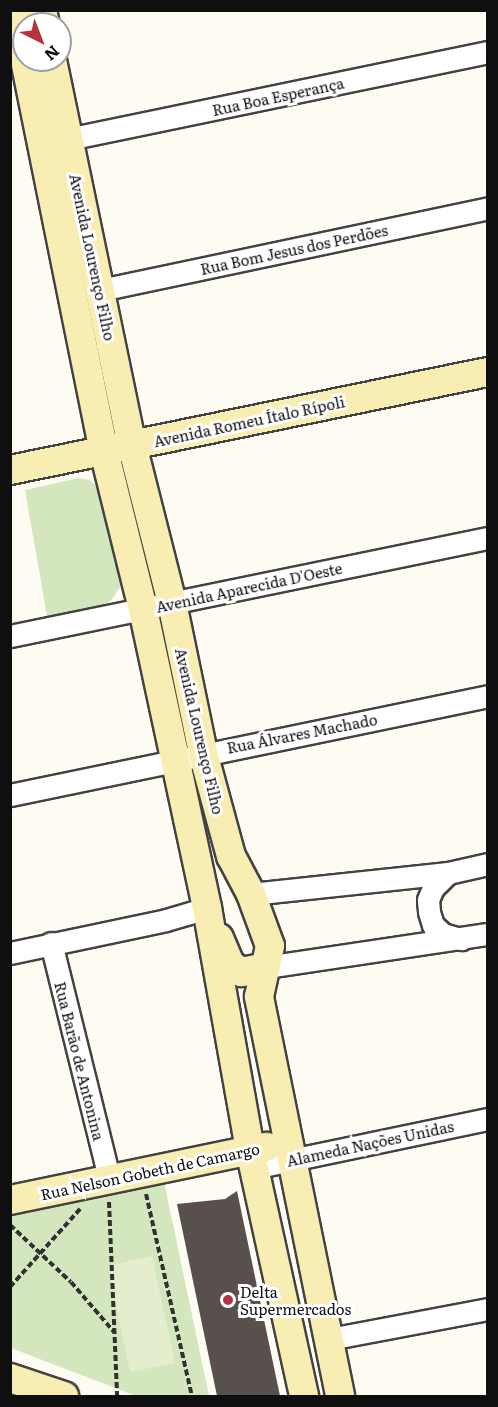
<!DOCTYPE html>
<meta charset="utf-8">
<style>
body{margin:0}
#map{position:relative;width:498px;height:1407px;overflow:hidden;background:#fefbf2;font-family:Literata,serif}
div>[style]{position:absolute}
.green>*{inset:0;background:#d4e6be}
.pitch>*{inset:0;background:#e4eecf}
.building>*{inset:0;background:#57504c}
.path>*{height:4px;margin-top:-2px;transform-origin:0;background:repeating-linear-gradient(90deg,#313131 0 6px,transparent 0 9px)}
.roads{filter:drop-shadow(2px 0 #424242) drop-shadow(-2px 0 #424242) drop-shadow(0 2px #424242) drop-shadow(0 -2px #424242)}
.street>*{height:21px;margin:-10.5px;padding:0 10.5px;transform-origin:10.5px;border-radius:10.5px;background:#fff}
.secondary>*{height:28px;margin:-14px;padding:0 14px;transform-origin:14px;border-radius:14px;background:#f8edb3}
.dots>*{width:16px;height:16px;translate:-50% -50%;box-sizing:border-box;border:3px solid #fff;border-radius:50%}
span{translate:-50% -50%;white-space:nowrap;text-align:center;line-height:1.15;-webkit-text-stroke:6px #fff;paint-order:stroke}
.street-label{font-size:15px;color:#0f0f0f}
.poi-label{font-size:15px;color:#0f0f0f}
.left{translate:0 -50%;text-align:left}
.frame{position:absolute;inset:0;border:12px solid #0f0f0f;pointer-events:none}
.north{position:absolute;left:12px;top:12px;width:60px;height:60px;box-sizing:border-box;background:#fff;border:2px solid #9f9f9f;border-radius:50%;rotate:138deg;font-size:16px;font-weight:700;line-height:24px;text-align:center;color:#0f0f0f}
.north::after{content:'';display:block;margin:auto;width:21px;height:27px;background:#b3333e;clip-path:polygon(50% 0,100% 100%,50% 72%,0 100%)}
</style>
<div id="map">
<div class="green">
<div style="clip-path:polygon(79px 478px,89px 480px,104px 492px,123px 582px,111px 601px,100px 606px,47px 616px,25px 490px)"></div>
<div style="clip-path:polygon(163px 1177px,209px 1396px,136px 1396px,11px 1348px,10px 1211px)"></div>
</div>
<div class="pitch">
<div style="clip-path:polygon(152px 1256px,175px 1363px,130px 1372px,108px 1266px)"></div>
</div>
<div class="building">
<div style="clip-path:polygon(237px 1191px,280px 1396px,217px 1396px,177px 1204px,225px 1199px)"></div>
</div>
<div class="path">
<div style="left:146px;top:1194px;width:207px;rotate:77.2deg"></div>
<div style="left:109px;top:1202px;width:194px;rotate:87.6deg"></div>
<div style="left:10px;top:1225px;width:83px;rotate:43.1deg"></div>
<div style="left:71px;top:1282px;width:66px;rotate:49.3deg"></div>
<div style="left:10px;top:1287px;width:105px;rotate:-48.1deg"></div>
</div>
<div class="roads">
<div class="street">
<div style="left:68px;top:139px;width:429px;rotate:-11.7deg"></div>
<div style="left:100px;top:290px;width:397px;rotate:-11.9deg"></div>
<div style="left:10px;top:636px;width:488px;rotate:-11.6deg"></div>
<div style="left:10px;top:795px;width:488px;rotate:-11.7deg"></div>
<div style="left:448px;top:873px;width:21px;rotate:135deg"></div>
<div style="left:433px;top:888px;width:13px;rotate:113deg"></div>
<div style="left:428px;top:900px;width:12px;rotate:85deg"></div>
<div style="left:429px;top:912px;width:14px;rotate:73deg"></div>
<div style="left:433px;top:925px;width:13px;rotate:42deg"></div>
<div style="left:443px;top:934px;width:19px;rotate:16deg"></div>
<div style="left:251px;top:894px;width:198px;rotate:-6.1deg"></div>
<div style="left:448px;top:873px;width:41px;rotate:-12.7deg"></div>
<div style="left:51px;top:943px;width:242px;rotate:76.1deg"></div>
<div style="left:10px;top:953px;width:159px;rotate:-11.9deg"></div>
<div style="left:166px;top:920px;width:43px;rotate:-16.3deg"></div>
<div style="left:266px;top:967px;width:224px;rotate:-8.5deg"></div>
<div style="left:253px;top:1168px;width:240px;rotate:-11.8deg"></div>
<div style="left:329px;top:1339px;width:162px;rotate:-10.7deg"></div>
</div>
<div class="secondary">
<div style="left:15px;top:10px;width:47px;rotate:78.9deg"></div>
<div style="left:42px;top:10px;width:14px;rotate:78deg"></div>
<div style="left:25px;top:60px;width:399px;rotate:78.6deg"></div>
<div style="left:104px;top:451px;width:163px;rotate:76.1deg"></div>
<div style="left:143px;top:609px;width:306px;rotate:77.9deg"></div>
<div style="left:207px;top:908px;width:246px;rotate:79.9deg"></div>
<div style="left:250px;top:1150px;width:252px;rotate:77.6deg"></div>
<div style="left:52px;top:60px;width:393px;rotate:78.3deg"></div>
<div style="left:132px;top:445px;width:163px;rotate:75.8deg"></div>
<div style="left:172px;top:603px;width:153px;rotate:78.3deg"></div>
<div style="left:203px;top:753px;width:107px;rotate:74.8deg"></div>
<div style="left:231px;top:856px;width:43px;rotate:62.2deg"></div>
<div style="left:251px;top:894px;width:55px;rotate:69.9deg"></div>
<div style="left:270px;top:946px;width:52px;rotate:102.2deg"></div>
<div style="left:259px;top:997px;width:407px;rotate:78.5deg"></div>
<div style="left:10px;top:470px;width:488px;rotate:-11.6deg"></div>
<div style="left:219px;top:938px;width:28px;rotate:67deg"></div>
<div style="left:230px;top:964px;width:14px;rotate:36deg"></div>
<div style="left:241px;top:972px;width:25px;rotate:-11deg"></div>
<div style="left:10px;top:1200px;width:262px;rotate:-11.7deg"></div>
<div style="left:10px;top:1378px;width:57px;rotate:18.4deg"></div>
</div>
</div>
<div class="dots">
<div style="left:228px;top:1300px;background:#b3333e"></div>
</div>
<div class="street-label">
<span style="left:278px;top:96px;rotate:-12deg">Rua Boa Esperança</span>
<span style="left:294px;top:249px;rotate:-12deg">Rua Bom Jesus dos Perdões</span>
<span style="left:93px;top:257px;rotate:78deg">Avenida Lourenço Filho</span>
<span style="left:249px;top:421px;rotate:-12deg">Avenida Romeu Ítalo Rípoli</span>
<span style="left:249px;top:587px;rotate:-12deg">Avenida Aparecida D'Oeste</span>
<span style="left:200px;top:731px;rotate:77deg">Avenida Lourenço Filho</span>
<span style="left:302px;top:733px;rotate:-11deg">Rua Álvares Machado</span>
<span style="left:80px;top:1061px;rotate:76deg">Rua Barão de Antonina</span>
<span style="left:370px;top:1143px;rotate:-12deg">Alameda Nações Unidas</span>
<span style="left:150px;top:1171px;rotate:-12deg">Rua Nelson Gobeth de Camargo</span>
</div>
<div class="poi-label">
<span class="left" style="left:240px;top:1300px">Delta<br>Supermercados</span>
</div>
<div class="frame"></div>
<div class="north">N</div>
</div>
